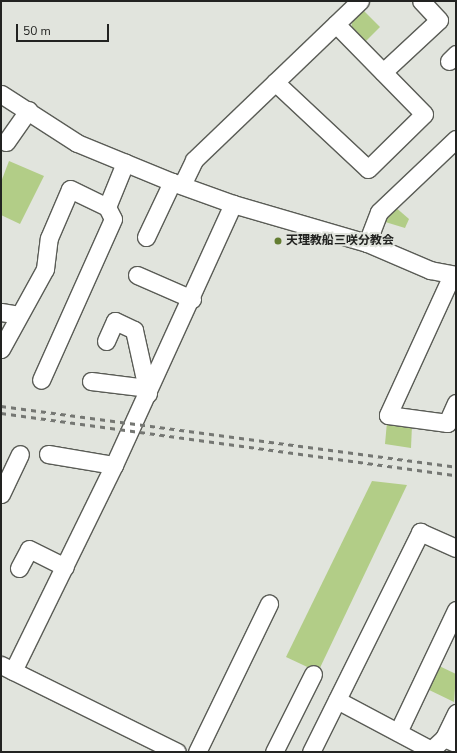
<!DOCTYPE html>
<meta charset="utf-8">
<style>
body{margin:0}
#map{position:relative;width:457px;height:753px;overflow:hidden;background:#e1e4dd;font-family:"Nunito Sans","Noto Sans JP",sans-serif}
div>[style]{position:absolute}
.green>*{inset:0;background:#b2cd87}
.roads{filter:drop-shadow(1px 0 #5a5c56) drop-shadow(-1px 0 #5a5c56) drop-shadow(0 1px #5a5c56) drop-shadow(0 -1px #5a5c56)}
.minor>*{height:17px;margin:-8.5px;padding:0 8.5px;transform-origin:8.5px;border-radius:8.5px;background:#fff}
.rail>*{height:3px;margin-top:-1.5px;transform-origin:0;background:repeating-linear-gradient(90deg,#757773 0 5px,transparent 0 10px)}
.dots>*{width:11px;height:11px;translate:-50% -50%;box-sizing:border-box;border:2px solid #e1e4dd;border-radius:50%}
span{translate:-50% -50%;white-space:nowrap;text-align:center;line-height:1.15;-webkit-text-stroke:4px #e1e4dd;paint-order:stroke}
.poi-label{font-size:12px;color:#222321;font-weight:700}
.left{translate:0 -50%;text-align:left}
.frame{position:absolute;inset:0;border:2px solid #222321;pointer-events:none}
.scale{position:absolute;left:16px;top:24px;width:93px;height:18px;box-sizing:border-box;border:2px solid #222321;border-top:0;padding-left:5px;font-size:12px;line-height:14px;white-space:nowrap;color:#222321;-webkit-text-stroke:3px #e1e4dd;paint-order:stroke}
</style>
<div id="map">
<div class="green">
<div style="clip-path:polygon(361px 8px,380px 27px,364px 43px,351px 30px,353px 17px)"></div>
<div style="clip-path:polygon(9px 161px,44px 176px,20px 224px,1px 215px,1px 182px)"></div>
<div style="clip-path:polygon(394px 206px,409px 219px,405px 228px,382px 221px)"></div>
<div style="clip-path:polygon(387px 422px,412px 425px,411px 448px,385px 444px)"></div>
<div style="clip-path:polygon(372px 481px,407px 485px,318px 672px,286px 657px)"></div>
<div style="clip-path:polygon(435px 664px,456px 674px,454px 702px,423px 687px)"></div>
</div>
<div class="roads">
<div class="minor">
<div style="left:449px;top:61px;width:10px;rotate:-45deg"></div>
<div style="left:383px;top:72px;width:76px;rotate:-42.9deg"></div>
<div style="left:439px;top:20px;width:26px;rotate:-133deg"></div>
<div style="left:275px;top:82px;width:127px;rotate:43.1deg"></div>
<div style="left:368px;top:169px;width:78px;rotate:-44.5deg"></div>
<div style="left:424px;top:114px;width:126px;rotate:-134.4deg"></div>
<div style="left:1px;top:94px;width:90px;rotate:32.8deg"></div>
<div style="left:77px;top:143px;width:103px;rotate:22.3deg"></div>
<div style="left:172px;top:182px;width:65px;rotate:19.8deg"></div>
<div style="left:233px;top:204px;width:140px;rotate:16.2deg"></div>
<div style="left:367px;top:243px;width:69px;rotate:23.2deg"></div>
<div style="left:430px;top:270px;width:26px;rotate:11deg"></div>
<div style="left:6px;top:142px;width:39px;rotate:-55deg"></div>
<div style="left:182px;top:185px;width:28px;rotate:-64deg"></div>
<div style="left:194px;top:160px;width:230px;rotate:-43.8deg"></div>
<div style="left:107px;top:207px;width:48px;rotate:-67.8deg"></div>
<div style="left:146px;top:237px;width:61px;rotate:-64.7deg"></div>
<div style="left:367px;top:243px;width:33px;rotate:-69deg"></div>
<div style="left:379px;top:212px;width:106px;rotate:-43.5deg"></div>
<div style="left:137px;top:275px;width:60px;rotate:23.6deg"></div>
<div style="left:452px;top:275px;width:154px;rotate:114.6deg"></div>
<div style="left:388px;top:415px;width:60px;rotate:7.7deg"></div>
<div style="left:447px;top:423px;width:22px;rotate:-66deg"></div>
<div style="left:1px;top:312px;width:18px;rotate:9deg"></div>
<div style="left:106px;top:341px;width:22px;rotate:-66deg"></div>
<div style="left:115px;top:321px;width:21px;rotate:25deg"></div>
<div style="left:134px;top:330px;width:65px;rotate:77.5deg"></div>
<div style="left:1px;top:349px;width:91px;rotate:-61.2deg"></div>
<div style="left:45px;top:269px;width:31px;rotate:-83deg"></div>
<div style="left:49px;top:238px;width:53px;rotate:-66.8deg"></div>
<div style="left:70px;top:189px;width:41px;rotate:25.9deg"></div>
<div style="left:107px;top:207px;width:13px;rotate:63deg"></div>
<div style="left:113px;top:219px;width:176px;rotate:114.1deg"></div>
<div style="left:91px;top:381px;width:56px;rotate:7.1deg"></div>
<div style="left:48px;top:454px;width:67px;rotate:9.5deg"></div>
<div style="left:1px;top:494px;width:44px;rotate:-64.6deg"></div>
<div style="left:19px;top:568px;width:21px;rotate:-62deg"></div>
<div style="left:29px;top:549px;width:40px;rotate:26.6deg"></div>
<div style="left:1px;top:665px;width:196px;rotate:26.3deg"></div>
<div style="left:13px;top:671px;width:229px;rotate:-63.9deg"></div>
<div style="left:114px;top:465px;width:287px;rotate:-65.5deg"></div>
<div style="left:337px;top:700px;width:106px;rotate:28deg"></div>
<div style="left:398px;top:732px;width:135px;rotate:-64.6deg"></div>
<div style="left:444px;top:738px;width:28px;rotate:-64deg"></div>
<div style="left:197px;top:752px;width:165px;rotate:-64.1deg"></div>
<div style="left:274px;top:752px;width:87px;rotate:-63.4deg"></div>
<div style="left:311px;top:752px;width:246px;rotate:-63.6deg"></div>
<div style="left:420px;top:532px;width:39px;rotate:24deg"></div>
<div style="left:429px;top:752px;width:21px;rotate:-43deg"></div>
<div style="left:444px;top:738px;width:13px;rotate:23deg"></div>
</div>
</div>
<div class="rail">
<div style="left:1px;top:406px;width:459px;rotate:7.6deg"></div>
<div style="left:1px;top:413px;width:459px;rotate:7.8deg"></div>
</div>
<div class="dots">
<div style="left:278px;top:241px;background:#637d31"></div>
</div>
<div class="poi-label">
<span class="left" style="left:286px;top:241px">天理教船三咲分教会</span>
</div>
<div class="frame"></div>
<div class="scale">50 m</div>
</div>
